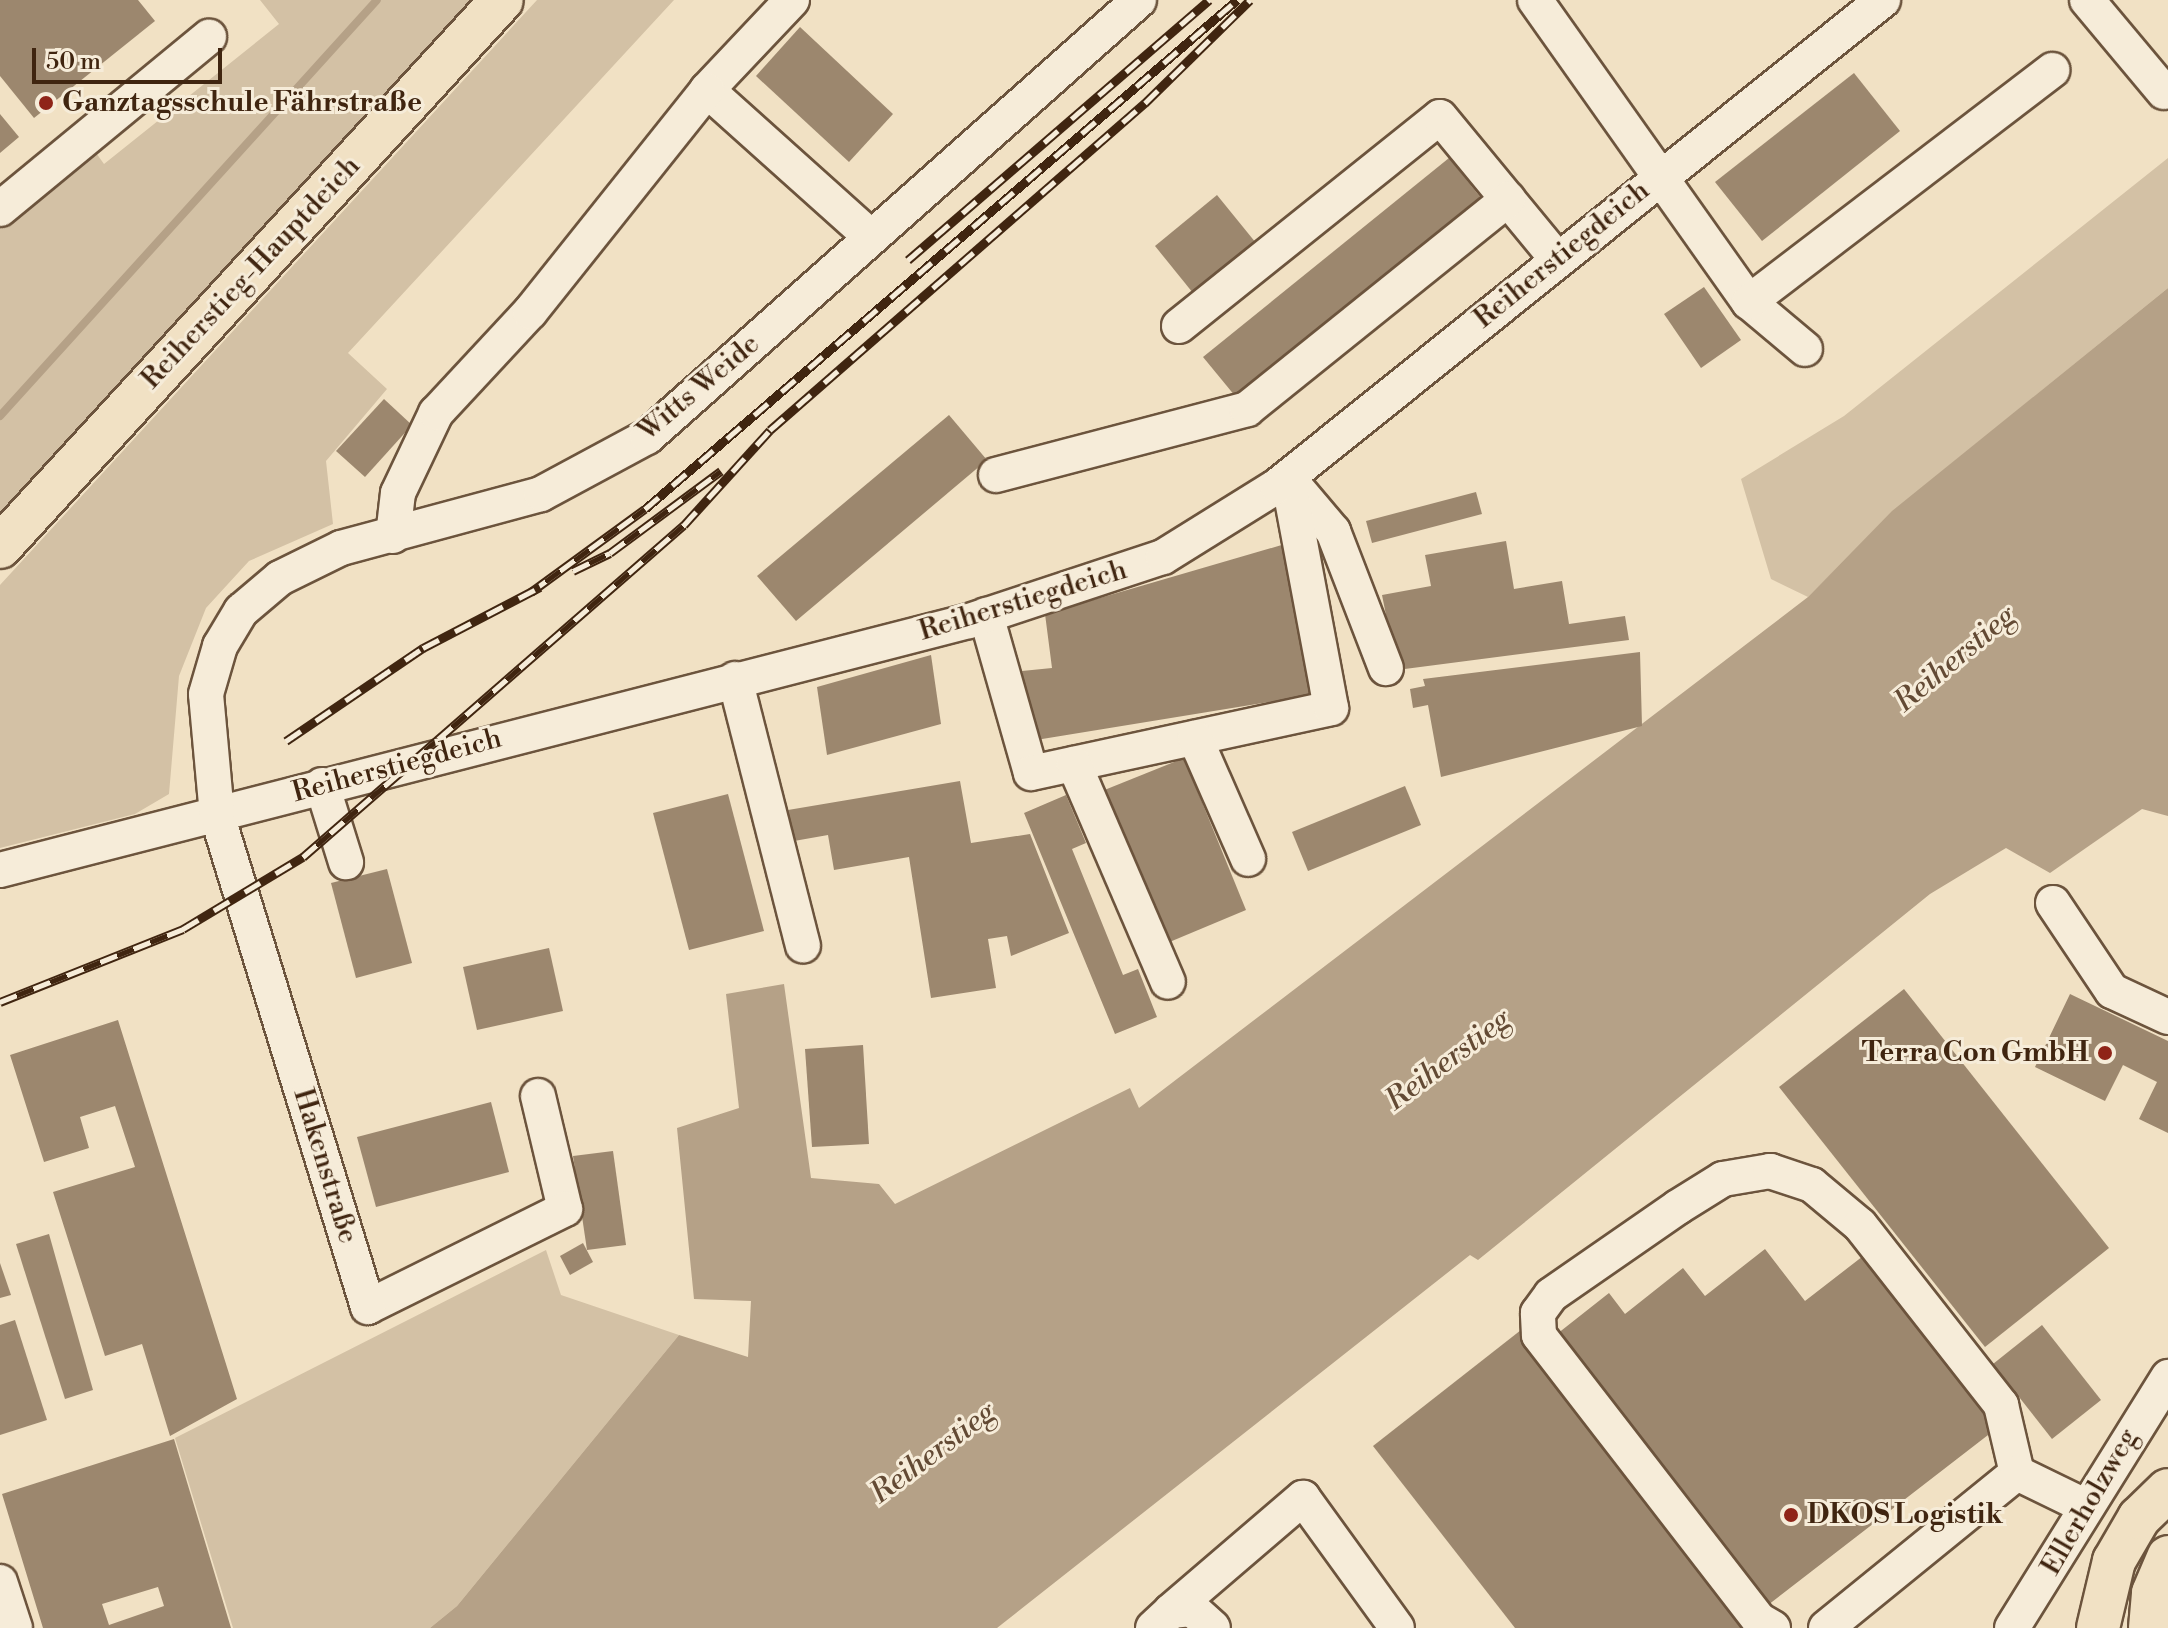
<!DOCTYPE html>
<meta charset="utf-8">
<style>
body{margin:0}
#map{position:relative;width:2168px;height:1628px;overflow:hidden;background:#f1e1c4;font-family:"Libre Bodoni",serif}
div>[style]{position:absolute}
.green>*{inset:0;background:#d3c1a5}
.water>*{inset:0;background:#b5a187}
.stream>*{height:8px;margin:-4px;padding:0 4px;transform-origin:4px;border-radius:4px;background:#b5a187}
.building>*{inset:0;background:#9c876e}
.roads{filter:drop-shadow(2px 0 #6c543d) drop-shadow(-2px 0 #6c543d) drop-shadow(0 2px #6c543d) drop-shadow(0 -2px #6c543d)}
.minor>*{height:34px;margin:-17px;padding:0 17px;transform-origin:17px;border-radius:17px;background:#f6ecd9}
.major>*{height:42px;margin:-21px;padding:0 21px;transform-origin:21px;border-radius:21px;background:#f1e1c4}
.rail>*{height:9px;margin-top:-4.5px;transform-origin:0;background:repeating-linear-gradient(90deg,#f6ecd9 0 18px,#402510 0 36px);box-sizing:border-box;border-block:2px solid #402510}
.dots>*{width:22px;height:22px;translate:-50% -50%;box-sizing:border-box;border:4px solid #f6ecd9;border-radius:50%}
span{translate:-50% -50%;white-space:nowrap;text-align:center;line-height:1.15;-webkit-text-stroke:6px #f6ecd9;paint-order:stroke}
.poi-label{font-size:28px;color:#402510;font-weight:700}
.left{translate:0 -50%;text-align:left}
.right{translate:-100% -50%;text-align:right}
.street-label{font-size:28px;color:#402510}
.water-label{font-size:30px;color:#634a34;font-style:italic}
.scale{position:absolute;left:32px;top:48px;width:190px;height:36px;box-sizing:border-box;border:4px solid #402510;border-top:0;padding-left:10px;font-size:24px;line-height:28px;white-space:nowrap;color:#402510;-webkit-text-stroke:6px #f6ecd9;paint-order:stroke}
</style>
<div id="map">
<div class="green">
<div style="clip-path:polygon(260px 0,480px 0,0 515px,0 226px,94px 150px,104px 164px,279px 24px)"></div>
<div style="clip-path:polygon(537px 0,674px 0,348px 353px,387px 389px,326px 461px,333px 524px,249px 561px,206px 608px,179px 676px,169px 794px,135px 814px,0 848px,0 585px)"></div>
<div style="clip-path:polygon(2168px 158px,2168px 288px,1893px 511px,1808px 597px,1771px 579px,1741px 479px,1844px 416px)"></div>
<div style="clip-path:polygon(546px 1250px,561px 1295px,679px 1335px,457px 1606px,430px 1628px,233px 1628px,175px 1438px)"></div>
</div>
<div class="water">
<div style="clip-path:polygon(2168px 288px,2168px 816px,2142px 809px,2050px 873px,2006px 848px,1930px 894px,1478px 1260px,1470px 1255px,997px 1628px,430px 1628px,457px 1606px,679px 1335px,748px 1357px,751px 1301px,694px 1299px,677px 1128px,739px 1108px,726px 994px,784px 984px,811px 1178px,879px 1184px,895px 1204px,1130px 1088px,1139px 1108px,1808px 597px,1892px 511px)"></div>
</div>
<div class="stream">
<div style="left:0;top:416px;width:561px;rotate:-47.82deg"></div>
</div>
<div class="building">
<div style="clip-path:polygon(0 0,138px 0,155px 21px,34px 118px,0 76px)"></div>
<div style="clip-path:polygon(800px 27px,893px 114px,849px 162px,756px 76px)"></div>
<div style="clip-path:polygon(1854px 73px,1900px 131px,1762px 241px,1715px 182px)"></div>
<div style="clip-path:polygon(0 114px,19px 137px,0 153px)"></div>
<div style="clip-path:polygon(1449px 158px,1485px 203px,1240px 402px,1203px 357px)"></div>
<div style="clip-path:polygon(1217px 195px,1256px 243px,1193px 293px,1155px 246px)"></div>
<div style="clip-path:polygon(1704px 287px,1741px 340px,1701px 368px,1664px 314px)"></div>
<div style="clip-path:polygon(384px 399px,412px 425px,365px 477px,336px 451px)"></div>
<div style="clip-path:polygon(949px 415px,987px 460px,796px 621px,757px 576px)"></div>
<div style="clip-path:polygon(1476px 492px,1482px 514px,1372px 543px,1366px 521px)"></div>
<div style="clip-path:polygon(1506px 541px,1514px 589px,1562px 581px,1569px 624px,1625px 616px,1629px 640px,1397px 670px,1382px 595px,1431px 586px,1425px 555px)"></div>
<div style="clip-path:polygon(1285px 544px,1311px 695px,1036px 740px,1022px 671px,1052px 668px,1045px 614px)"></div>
<div style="clip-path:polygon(1640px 652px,1642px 726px,1441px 777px,1428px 705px,1413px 708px,1410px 689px,1425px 686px,1423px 679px)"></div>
<div style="clip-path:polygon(931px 655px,941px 724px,827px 755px,817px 687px)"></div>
<div style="clip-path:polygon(1184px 758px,1246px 910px,1160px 946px,1097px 793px)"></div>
<div style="clip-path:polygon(960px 781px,971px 843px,1030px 834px,1069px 933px,1011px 956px,1007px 936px,988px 939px,996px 988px,931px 998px,909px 857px,834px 870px,828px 835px,794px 841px,788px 810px)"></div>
<div style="clip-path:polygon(1405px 786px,1421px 825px,1308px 871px,1292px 832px)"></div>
<div style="clip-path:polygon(728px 794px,764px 931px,689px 950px,653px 813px)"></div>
<div style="clip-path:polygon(1066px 795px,1086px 843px,1072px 849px,1123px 975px,1138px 969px,1157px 1017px,1115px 1034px,1024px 813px)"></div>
<div style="clip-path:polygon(387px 869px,412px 963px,356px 978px,331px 883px)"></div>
<div style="clip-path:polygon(549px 948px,563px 1011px,477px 1030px,463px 967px)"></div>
<div style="clip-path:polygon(1904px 989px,2109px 1248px,1985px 1347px,1779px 1087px)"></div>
<div style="clip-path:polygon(2070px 994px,2168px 1041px,2168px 1133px,2139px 1119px,2157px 1082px,2123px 1065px,2105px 1101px,2035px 1067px)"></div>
<div style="clip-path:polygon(118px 1020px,237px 1399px,170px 1436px,142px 1344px,105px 1356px,53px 1192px,135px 1167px,115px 1106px,80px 1117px,89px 1148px,44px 1162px,10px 1055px)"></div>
<div style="clip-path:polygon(863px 1045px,869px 1144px,812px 1147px,805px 1049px)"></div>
<div style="clip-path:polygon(491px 1102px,509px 1172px,376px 1207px,357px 1137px)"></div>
<div style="clip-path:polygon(613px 1151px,626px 1245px,587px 1250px,573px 1156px)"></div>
<div style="clip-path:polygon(49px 1234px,93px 1390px,65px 1399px,16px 1244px)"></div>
<div style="clip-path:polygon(583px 1243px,593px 1262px,570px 1275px,560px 1256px)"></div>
<div style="clip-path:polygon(1765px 1249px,1805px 1301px,1867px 1253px,2001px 1425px,1768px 1605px,1557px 1334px,1609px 1293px,1625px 1314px,1683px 1268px,1705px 1296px)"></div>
<div style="clip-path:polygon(0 1263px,11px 1295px,0 1298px)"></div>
<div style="clip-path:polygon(15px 1320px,47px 1420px,0 1435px,0 1325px)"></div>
<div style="clip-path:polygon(2042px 1325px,2101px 1400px,2052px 1439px,1993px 1364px)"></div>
<div style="clip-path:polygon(1521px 1330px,1750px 1628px,1515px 1628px,1373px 1446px)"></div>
<div style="clip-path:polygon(evenodd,174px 1439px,231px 1628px,43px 1628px,2px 1494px,174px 1439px,158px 1587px,164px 1606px,109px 1625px,102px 1604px,158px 1587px)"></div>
</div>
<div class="roads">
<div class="minor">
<div style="left:792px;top:0;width:124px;rotate:133.4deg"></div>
<div style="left:707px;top:90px;width:220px;rotate:41.9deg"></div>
<div style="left:1535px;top:0;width:370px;rotate:54.7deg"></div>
<div style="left:1749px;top:302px;width:73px;rotate:40deg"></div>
<div style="left:2087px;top:0;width:120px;rotate:50.1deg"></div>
<div style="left:0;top:209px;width:271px;rotate:-39.5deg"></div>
<div style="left:1749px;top:302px;width:382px;rotate:-37.4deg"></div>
<div style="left:1179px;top:326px;width:334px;rotate:-38.7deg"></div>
<div style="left:1440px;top:117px;width:184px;rotate:50.5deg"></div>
<div style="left:996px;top:475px;width:260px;rotate:-14.7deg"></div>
<div style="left:1247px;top:409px;width:335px;rotate:-38.8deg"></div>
<div style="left:1288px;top:478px;width:70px;rotate:49.7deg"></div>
<div style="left:1333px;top:531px;width:147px;rotate:68.9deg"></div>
<div style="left:393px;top:536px;width:43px;rotate:-83.4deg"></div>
<div style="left:398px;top:493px;width:89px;rotate:-64.6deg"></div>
<div style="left:436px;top:413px;width:138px;rotate:-47.1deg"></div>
<div style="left:530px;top:312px;width:284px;rotate:-51.4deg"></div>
<div style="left:986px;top:615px;width:164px;rotate:74.1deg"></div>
<div style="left:1031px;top:773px;width:307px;rotate:-12.2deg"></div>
<div style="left:1331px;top:708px;width:234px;rotate:-100.6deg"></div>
<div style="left:735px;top:679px;width:275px;rotate:75.7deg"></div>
<div style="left:1195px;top:738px;width:132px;rotate:66.3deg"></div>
<div style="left:1074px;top:764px;width:237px;rotate:66.7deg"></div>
<div style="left:322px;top:785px;width:81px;rotate:72.7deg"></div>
<div style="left:0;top:870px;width:1000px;rotate:-14.41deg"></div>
<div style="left:969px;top:621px;width:204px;rotate:-18.3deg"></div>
<div style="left:1163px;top:557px;width:134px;rotate:-31.9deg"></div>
<div style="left:1277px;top:486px;width:777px;rotate:-38.73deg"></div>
<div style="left:2053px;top:903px;width:106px;rotate:56.2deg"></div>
<div style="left:2112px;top:991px;width:62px;rotate:24.9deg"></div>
<div style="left:538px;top:1096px;width:116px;rotate:76.6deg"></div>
<div style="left:565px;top:1209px;width:220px;rotate:153.6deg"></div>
<div style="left:368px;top:1307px;width:515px;rotate:-107.06deg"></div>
<div style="left:217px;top:815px;width:121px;rotate:-95.2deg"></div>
<div style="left:206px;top:694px;width:50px;rotate:-73.7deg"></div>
<div style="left:220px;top:646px;width:41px;rotate:-59deg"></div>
<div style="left:241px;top:611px;width:51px;rotate:-40.2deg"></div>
<div style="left:280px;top:578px;width:68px;rotate:-26.2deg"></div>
<div style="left:341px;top:548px;width:207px;rotate:-15.1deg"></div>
<div style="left:541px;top:494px;width:120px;rotate:-28.3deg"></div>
<div style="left:647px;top:437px;width:658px;rotate:-41.61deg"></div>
<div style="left:0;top:1582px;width:48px;rotate:71.9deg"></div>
<div style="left:1171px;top:1611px;width:174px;rotate:-40.6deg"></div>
<div style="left:1303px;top:1498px;width:160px;rotate:54.1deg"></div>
<div style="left:1153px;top:1628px;width:25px;rotate:-43deg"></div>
<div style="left:1171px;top:1611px;width:21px;rotate:-5deg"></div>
<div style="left:1192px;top:1609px;width:28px;rotate:42deg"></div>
<div style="left:1773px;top:1628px;width:16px;rotate:-150deg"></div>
<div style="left:1759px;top:1620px;width:360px;rotate:-127.7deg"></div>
<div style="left:1539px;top:1335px;width:22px;rotate:-93deg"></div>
<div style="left:1538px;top:1313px;width:22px;rotate:-54deg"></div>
<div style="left:1551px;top:1295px;width:155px;rotate:-34.7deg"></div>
<div style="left:1678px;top:1207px;width:53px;rotate:-31.9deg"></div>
<div style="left:1723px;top:1179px;width:48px;rotate:-9.7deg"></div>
<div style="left:1770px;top:1171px;width:44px;rotate:18.4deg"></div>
<div style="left:1812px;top:1185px;width:62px;rotate:39.8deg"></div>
<div style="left:1860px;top:1225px;width:229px;rotate:51.9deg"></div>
<div style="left:2001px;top:1405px;width:70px;rotate:76.8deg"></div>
<div style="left:1826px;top:1628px;width:246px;rotate:-39.1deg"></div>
<div style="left:2017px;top:1473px;width:76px;rotate:25.9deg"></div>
<div style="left:2012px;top:1628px;width:296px;rotate:-58.1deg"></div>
</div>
<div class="major">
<div style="left:0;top:547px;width:742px;rotate:-47.46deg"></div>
<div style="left:2098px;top:1628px;width:69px;rotate:-76.6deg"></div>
<div style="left:2114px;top:1561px;width:50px;rotate:-59.8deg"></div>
<div style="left:2139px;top:1518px;width:40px;rotate:-44deg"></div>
<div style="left:2150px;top:1628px;width:35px;rotate:-85deg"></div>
<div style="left:2153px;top:1593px;width:39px;rotate:-67deg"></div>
</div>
</div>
<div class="rail">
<div style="left:908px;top:260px;width:398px;rotate:-40.8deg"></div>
<div style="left:573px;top:571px;width:41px;rotate:-25.9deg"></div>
<div style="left:610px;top:553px;width:138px;rotate:-36.5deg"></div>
<div style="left:531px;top:592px;width:141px;rotate:-36.1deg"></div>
<div style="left:645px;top:509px;width:781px;rotate:-40.69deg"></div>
<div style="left:286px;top:741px;width:166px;rotate:-34.2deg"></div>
<div style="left:423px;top:648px;width:132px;rotate:-27.5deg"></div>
<div style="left:0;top:1002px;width:197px;rotate:-21.7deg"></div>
<div style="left:183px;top:929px;width:140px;rotate:-31deg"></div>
<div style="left:303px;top:857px;width:505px;rotate:-41.07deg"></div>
<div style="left:684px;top:525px;width:128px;rotate:-47.8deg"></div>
<div style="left:770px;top:430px;width:498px;rotate:-41.1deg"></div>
<div style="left:1145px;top:103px;width:147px;rotate:-44.4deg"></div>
</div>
<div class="dots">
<div style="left:46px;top:103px;background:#8f2418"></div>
<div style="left:2105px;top:1053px;background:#8f2418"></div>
<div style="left:1791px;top:1515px;background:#8f2418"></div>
</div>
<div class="poi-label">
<span class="left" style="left:62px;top:103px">Ganztagsschule Fährstraße</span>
<span class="right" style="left:2089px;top:1053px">Terra Con GmbH</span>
<span class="left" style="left:1807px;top:1515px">DKOS Logistik</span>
</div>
<div class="street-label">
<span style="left:1562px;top:255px;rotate:-39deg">Reiherstiegdeich</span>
<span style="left:251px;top:273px;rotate:-47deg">Reiherstieg-Hauptdeich</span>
<span style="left:699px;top:388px;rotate:-40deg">Witts Weide</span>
<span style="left:1023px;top:601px;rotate:-17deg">Reiherstiegdeich</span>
<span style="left:397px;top:766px;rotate:-15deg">Reiherstiegdeich</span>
<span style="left:325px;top:1166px;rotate:73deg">Hakenstraße</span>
<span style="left:2090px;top:1502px;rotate:-60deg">Ellerholzweg</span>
</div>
<div class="water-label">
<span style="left:1955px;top:659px;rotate:-40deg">Reiherstieg</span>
<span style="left:1448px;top:1060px;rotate:-37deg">Reiherstieg</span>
<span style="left:933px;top:1453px;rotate:-37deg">Reiherstieg</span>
</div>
<div class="scale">50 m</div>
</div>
